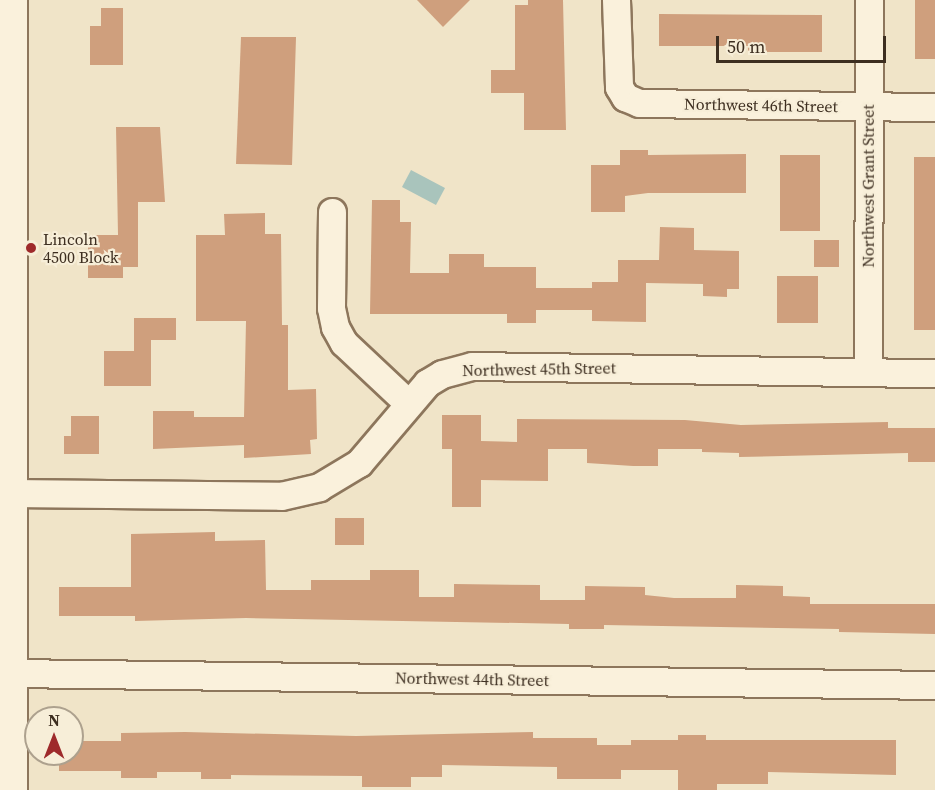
<!DOCTYPE html>
<style>
body{margin:0}
#map{position:relative;width:935px;height:790px;overflow:hidden;background:#f0e4c8;font-family:"Source Serif 4",serif}
div>[style]{position:absolute}
.water>*{inset:0;background:#a9c4bc}
.building>*{inset:0;background:#cf9f7d}
.roads{filter:drop-shadow(2px 0 #8d765c) drop-shadow(-2px 0 #8d765c) drop-shadow(0 2px #8d765c) drop-shadow(0 -2px #8d765c)}
.street>*{height:27px;margin:-13.5px;padding:0 13.5px;transform-origin:13.5px;border-radius:13.5px;background:#faf1dc}
.secondary>*{height:33px;margin:-16.5px;padding:0 16.5px;transform-origin:16.5px;border-radius:16.5px;background:#faf1dc}
.dots>*{width:16px;height:16px;translate:-50% -50%;box-sizing:border-box;border:3px solid #f7eed8;border-radius:50%}
span{translate:-50% -50%;white-space:nowrap;text-align:center;line-height:1.15;-webkit-text-stroke:4.5px #f7eed8;paint-order:stroke}
.street-label{font-size:16px;color:#3d2e20}
.poi-label{font-size:16px;color:#3d2e20}
.left{translate:0 -50%;text-align:left}
.north{position:absolute;left:24px;top:706px;width:60px;height:60px;box-sizing:border-box;background:#f7eed8;border:2px solid #ada18e;border-radius:50%;rotate:0deg;font-size:16px;font-weight:700;line-height:24px;text-align:center;color:#3d2e20}
.north::after{content:'';display:block;margin:auto;width:21px;height:27px;background:#9e2a2b;clip-path:polygon(50% 0,100% 100%,50% 72%,0 100%)}
.scale{position:absolute;left:716px;top:36px;width:170px;height:27px;box-sizing:border-box;border:3px solid #3d2e20;border-top:0;padding-left:8px;font-size:18px;line-height:21px;white-space:nowrap;color:#3d2e20;-webkit-text-stroke:4px #f7eed8;paint-order:stroke}
</style>
<div id="map">
<div class="water">
<div style="clip-path:polygon(411px 170px,445px 188px,436px 205px,402px 187px)"></div>
</div>
<div class="building">
<div style="clip-path:polygon(417px 0,470px 0,443px 27px)"></div>
<div style="clip-path:polygon(528px 0,563px 0,566px 130px,524px 130px,524px 93px,491px 93px,491px 70px,515px 70px,515px 5px,528px 5px)"></div>
<div style="clip-path:polygon(915px 0,935px 0,935px 59px,915px 59px)"></div>
<div style="clip-path:polygon(101px 8px,123px 8px,123px 65px,90px 65px,90px 26px,101px 26px)"></div>
<div style="clip-path:polygon(659px 14px,822px 15px,822px 52px,748px 52px,748px 46px,659px 46px)"></div>
<div style="clip-path:polygon(241px 37px,296px 37px,292px 165px,236px 164px)"></div>
<div style="clip-path:polygon(116px 127px,160px 127px,165px 202px,138px 202px,138px 267px,123px 267px,123px 278px,88px 278px,88px 235px,118px 235px)"></div>
<div style="clip-path:polygon(620px 150px,648px 150px,648px 155px,746px 154px,746px 193px,648px 193px,625px 196px,625px 212px,591px 212px,591px 165px,620px 165px)"></div>
<div style="clip-path:polygon(780px 155px,820px 155px,820px 231px,780px 231px)"></div>
<div style="clip-path:polygon(914px 157px,935px 157px,935px 330px,914px 330px)"></div>
<div style="clip-path:polygon(372px 200px,400px 200px,400px 222px,411px 222px,410px 273px,449px 273px,449px 254px,484px 254px,484px 267px,536px 267px,536px 288px,592px 288px,592px 282px,618px 282px,618px 260px,659px 260px,660px 227px,694px 228px,694px 250px,739px 251px,739px 289px,727px 289px,727px 297px,703px 296px,703px 284px,646px 283px,646px 322px,592px 321px,592px 310px,536px 310px,536px 323px,507px 323px,507px 314px,370px 314px)"></div>
<div style="clip-path:polygon(265px 213px,265px 234px,281px 234px,282px 325px,288px 325px,288px 390px,316px 389px,317px 439px,310px 440px,311px 454px,244px 458px,244px 445px,153px 449px,153px 411px,194px 411px,194px 417px,244px 417px,246px 321px,196px 321px,196px 235px,225px 235px,224px 214px)"></div>
<div style="clip-path:polygon(814px 240px,839px 240px,839px 267px,814px 267px)"></div>
<div style="clip-path:polygon(777px 276px,818px 276px,818px 323px,777px 323px)"></div>
<div style="clip-path:polygon(134px 318px,176px 318px,176px 340px,151px 340px,151px 386px,104px 386px,104px 351px,134px 351px)"></div>
<div style="clip-path:polygon(442px 415px,481px 415px,481px 441px,517px 442px,517px 419px,685px 420px,741px 425px,888px 422px,888px 428px,935px 428px,935px 462px,908px 462px,908px 453px,739px 457px,739px 453px,702px 452px,702px 449px,658px 449px,658px 466px,633px 466px,587px 463px,587px 449px,548px 449px,548px 481px,481px 480px,481px 507px,452px 507px,452px 449px,442px 449px)"></div>
<div style="clip-path:polygon(71px 416px,99px 416px,99px 454px,64px 454px,64px 436px,71px 436px)"></div>
<div style="clip-path:polygon(335px 518px,364px 518px,364px 545px,335px 545px)"></div>
<div style="clip-path:polygon(215px 532px,215px 541px,265px 540px,266px 590px,311px 590px,311px 580px,370px 580px,370px 570px,419px 570px,419px 597px,454px 597px,454px 584px,540px 585px,540px 600px,585px 600px,585px 586px,645px 587px,645px 595px,674px 598px,736px 598px,736px 585px,783px 586px,783px 596px,810px 597px,810px 604px,935px 604px,935px 634px,839px 632px,839px 629px,604px 625px,604px 629px,569px 629px,569px 624px,246px 618px,135px 621px,135px 616px,59px 616px,59px 587px,131px 587px,131px 534px)"></div>
<div style="clip-path:polygon(185px 732px,356px 736px,533px 732px,533px 738px,597px 738px,597px 745px,631px 745px,631px 740px,678px 740px,678px 735px,706px 735px,706px 740px,896px 740px,896px 775px,768px 772px,768px 784px,717px 784px,717px 790px,678px 790px,678px 770px,621px 770px,621px 779px,557px 779px,557px 767px,442px 765px,442px 777px,411px 777px,411px 787px,362px 787px,362px 776px,231px 775px,231px 779px,201px 779px,201px 772px,157px 772px,157px 778px,121px 778px,121px 771px,59px 771px,59px 754px,72px 754px,72px 741px,121px 741px,121px 733px)"></div>
</div>
<div class="roads">
<div class="street">
<div style="left:616px;top:0;width:87px;rotate:88deg"></div>
<div style="left:619px;top:87px;width:12px;rotate:59deg"></div>
<div style="left:625px;top:97px;width:15px;rotate:23deg"></div>
<div style="left:639px;top:103px;width:296px;rotate:0.8deg"></div>
<div style="left:332px;top:212px;width:96px;rotate:90.6deg"></div>
<div style="left:331px;top:308px;width:19px;rotate:78deg"></div>
<div style="left:335px;top:327px;width:18px;rotate:61deg"></div>
<div style="left:344px;top:343px;width:88px;rotate:43.2deg"></div>
<div style="left:868px;top:372px;width:372px;rotate:-89.8deg"></div>
<div style="left:10px;top:493px;width:271px;rotate:0.6deg"></div>
<div style="left:281px;top:496px;width:39px;rotate:-13deg"></div>
<div style="left:319px;top:487px;width:47px;rotate:-31deg"></div>
<div style="left:359px;top:463px;width:105px;rotate:-49.6deg"></div>
<div style="left:427px;top:383px;width:17px;rotate:-31deg"></div>
<div style="left:442px;top:374px;width:31px;rotate:-15deg"></div>
<div style="left:472px;top:366px;width:463px;rotate:0.9deg"></div>
<div style="left:9px;top:673px;width:926px;rotate:0.74deg"></div>
</div>
<div class="secondary">
<div style="left:10px;top:0;width:790px;rotate:90deg"></div>
</div>
</div>
<div class="dots">
<div style="left:31px;top:248px;background:#9e2a2b"></div>
</div>
<div class="street-label">
<span style="left:761px;top:105px;rotate:1deg">Northwest 46th Street</span>
<span style="left:868px;top:186px;rotate:-90deg">Northwest Grant Street</span>
<span style="left:539px;top:369px;rotate:-1deg">Northwest 45th Street</span>
<span style="left:472px;top:679px;rotate:1deg">Northwest 44th Street</span>
</div>
<div class="poi-label">
<span class="left" style="left:43px;top:248px">Lincoln<br>4500 Block</span>
</div>
<div class="north">N</div>
<div class="scale">50 m</div>
</div>
